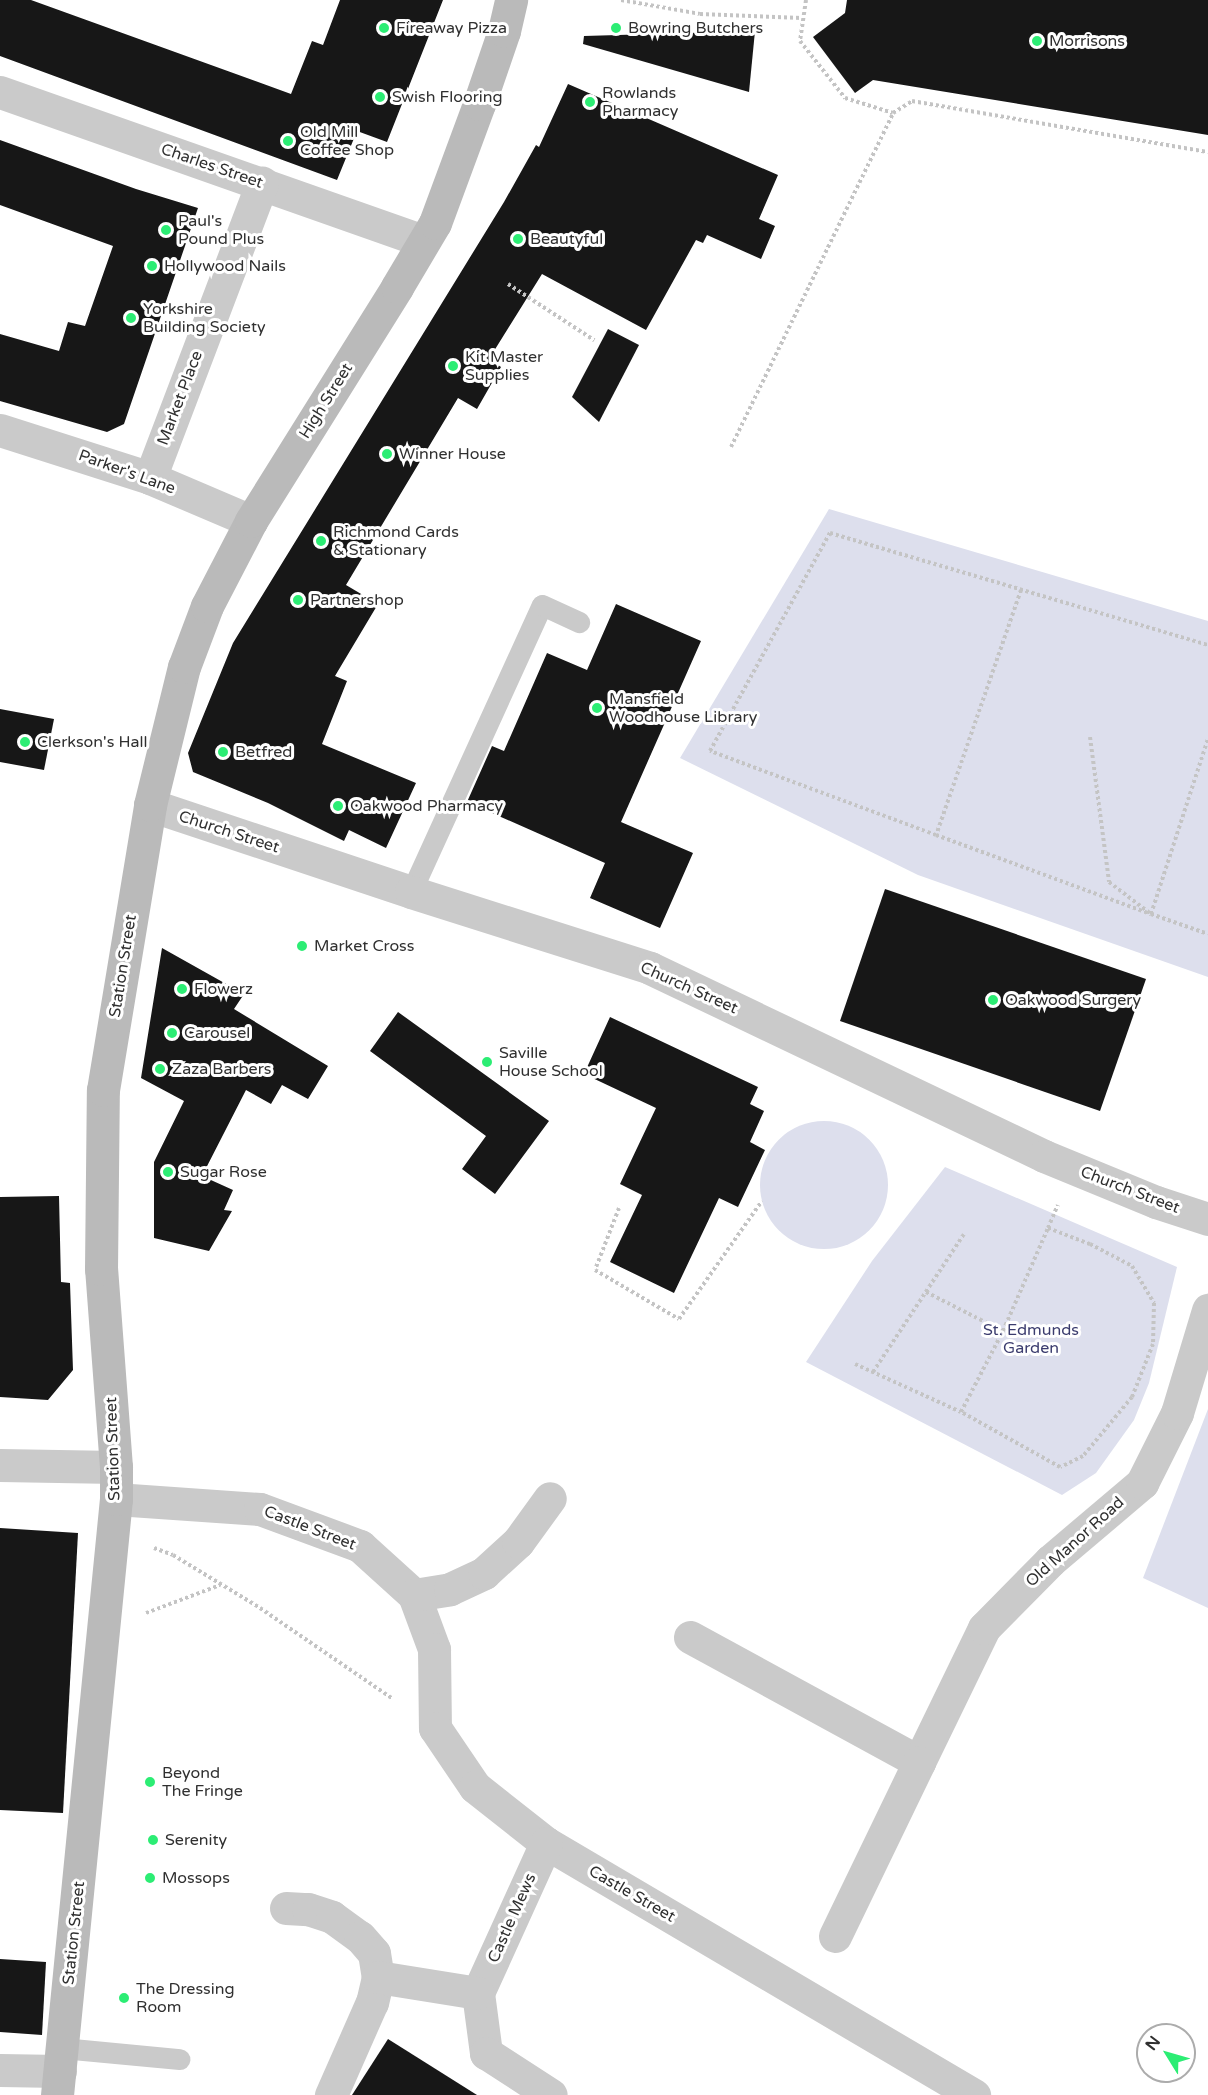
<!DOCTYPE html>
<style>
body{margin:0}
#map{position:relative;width:1208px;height:2095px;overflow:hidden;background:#fff;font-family:"Varela Round",sans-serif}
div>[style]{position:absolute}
.green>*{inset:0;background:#dddfed}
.round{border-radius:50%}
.building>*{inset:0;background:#171717}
.path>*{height:4px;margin-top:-2px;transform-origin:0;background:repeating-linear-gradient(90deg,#c4c4c4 0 3px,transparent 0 6px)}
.lane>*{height:21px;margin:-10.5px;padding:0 10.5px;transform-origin:10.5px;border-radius:10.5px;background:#cacaca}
.street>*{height:33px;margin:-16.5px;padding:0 16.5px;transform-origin:16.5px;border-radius:16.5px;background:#cacaca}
.secondary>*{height:33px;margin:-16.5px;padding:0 16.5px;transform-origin:16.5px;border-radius:16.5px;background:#bababa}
.dots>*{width:16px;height:16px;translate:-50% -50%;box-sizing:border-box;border:3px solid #fff;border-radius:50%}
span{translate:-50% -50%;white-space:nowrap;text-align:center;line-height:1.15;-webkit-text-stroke:6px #fff;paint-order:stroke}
.poi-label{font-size:16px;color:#303030}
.left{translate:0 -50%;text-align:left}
.street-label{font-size:16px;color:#303030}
.park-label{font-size:16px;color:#3b3c6e}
.north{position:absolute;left:1136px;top:2023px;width:60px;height:60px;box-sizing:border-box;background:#fff;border:2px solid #acacac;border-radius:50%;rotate:307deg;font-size:16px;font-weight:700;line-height:24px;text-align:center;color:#303030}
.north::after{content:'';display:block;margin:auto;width:21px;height:27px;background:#2ced74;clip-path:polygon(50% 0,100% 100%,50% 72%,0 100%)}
</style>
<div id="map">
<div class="green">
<div style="clip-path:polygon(829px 509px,1208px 621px,1208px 977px,918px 875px,680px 758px)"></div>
<div class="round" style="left:760px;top:1121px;width:128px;height:128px"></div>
<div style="clip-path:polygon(945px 1167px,1177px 1267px,1149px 1383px,1134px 1420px,1096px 1473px,1062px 1495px,806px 1362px,872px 1261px)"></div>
<div style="clip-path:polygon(1208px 1409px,1208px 1608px,1143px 1578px)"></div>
</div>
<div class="building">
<div style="clip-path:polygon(0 0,31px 0,291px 94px,312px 41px,323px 45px,340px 0,443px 0,387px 142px,357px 131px,337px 180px,0 56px)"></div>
<div style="clip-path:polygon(847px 0,1208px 0,1208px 135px,873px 80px,855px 93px,813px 37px,845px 13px)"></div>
<div style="clip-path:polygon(755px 31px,749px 92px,583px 44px,584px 36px)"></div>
<div style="clip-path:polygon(568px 84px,778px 175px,759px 219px,775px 226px,761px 259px,707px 235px,703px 243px,696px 240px,646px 330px,542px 274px,489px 359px,501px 367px,477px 409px,458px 398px,346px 585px,378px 604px,335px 676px,347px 681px,322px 744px,416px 783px,386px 848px,349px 830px,344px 841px,268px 803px,193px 772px,188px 753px,233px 643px,504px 202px,536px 145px,539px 147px)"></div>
<div style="clip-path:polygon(0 140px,136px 189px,198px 208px,124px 424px,107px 432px,0 401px,0 334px,59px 351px,68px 322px,85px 326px,113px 246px,0 205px)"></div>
<div style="clip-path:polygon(608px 329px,639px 345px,599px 422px,572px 397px)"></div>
<div style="clip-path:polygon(616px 604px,701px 641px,621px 822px,693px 853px,660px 928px,590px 898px,605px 863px,467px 802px,492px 746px,504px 751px,547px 653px,587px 670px)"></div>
<div style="clip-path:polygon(0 709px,54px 719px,44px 770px,0 762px)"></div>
<div style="clip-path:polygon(885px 889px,1146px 979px,1100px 1111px,840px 1021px)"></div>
<div style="clip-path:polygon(162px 948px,244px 994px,234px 1009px,328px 1066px,308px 1099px,282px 1085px,271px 1104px,246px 1090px,202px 1176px,233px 1190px,224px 1210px,232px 1211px,209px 1251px,154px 1238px,154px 1162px,184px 1101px,141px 1078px)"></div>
<div style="clip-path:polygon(398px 1012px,549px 1121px,495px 1194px,462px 1169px,486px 1136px,370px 1051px)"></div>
<div style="clip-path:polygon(610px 1017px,758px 1087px,750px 1104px,764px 1111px,750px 1142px,765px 1150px,738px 1207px,719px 1198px,674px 1293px,610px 1262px,642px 1195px,620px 1184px,656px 1108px,584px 1074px)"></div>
<div style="clip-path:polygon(59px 1196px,61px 1282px,70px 1283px,73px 1370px,48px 1400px,0 1397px,0 1197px)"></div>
<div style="clip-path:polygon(0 1528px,78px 1533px,63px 1813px,0 1810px)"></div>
<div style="clip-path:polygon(0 1959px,46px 1962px,42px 2035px,0 2032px)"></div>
<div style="clip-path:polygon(388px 2039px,477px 2095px,352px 2095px)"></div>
</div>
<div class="path">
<div style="left:621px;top:0;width:80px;rotate:10deg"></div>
<div style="left:700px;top:14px;width:102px;rotate:2.2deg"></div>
<div style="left:806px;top:0;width:41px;rotate:98.3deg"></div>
<div style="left:800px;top:41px;width:73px;rotate:51.7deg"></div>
<div style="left:845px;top:98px;width:50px;rotate:17.4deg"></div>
<div style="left:893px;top:113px;width:22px;rotate:-32deg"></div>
<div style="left:912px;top:101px;width:300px;rotate:9.8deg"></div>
<div style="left:508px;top:284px;width:103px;rotate:33.1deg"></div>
<div style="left:731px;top:447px;width:371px;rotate:-64.1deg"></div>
<div style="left:1021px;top:590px;width:259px;rotate:109.1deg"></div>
<div style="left:936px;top:835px;width:229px;rotate:20.2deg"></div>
<div style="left:1151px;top:914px;width:184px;rotate:-72deg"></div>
<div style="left:1090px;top:737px;width:146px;rotate:82.5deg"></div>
<div style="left:1109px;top:882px;width:53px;rotate:37.3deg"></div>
<div style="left:1151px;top:914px;width:60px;rotate:19.3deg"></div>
<div style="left:936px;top:835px;width:241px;rotate:-159.6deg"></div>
<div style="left:710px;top:751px;width:249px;rotate:-61.2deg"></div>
<div style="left:830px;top:533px;width:394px;rotate:16.5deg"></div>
<div style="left:619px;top:1208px;width:66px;rotate:111.2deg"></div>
<div style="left:595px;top:1270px;width:97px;rotate:30.3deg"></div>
<div style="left:679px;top:1319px;width:144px;rotate:-54.9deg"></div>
<div style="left:1048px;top:1228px;width:45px;rotate:20.9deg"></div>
<div style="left:1090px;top:1244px;width:47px;rotate:27.6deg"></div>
<div style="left:1132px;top:1266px;width:43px;rotate:59.3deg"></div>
<div style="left:1154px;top:1303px;width:41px;rotate:91.4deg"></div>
<div style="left:1153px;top:1344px;width:57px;rotate:111.6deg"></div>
<div style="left:1132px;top:1397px;width:77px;rotate:129.7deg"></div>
<div style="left:1083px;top:1456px;width:25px;rotate:154deg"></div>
<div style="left:1060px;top:1467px;width:113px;rotate:-150.9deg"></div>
<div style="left:961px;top:1412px;width:91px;rotate:-62.6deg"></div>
<div style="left:1003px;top:1331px;width:112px;rotate:-66.4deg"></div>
<div style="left:1048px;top:1228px;width:25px;rotate:-67deg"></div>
<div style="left:926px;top:1292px;width:86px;rotate:26.9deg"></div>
<div style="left:855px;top:1364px;width:116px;rotate:24.4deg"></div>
<div style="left:873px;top:1372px;width:165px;rotate:-56.6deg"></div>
<div style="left:154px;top:1548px;width:20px;rotate:20deg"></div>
<div style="left:173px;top:1555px;width:102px;rotate:31.3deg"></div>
<div style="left:260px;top:1608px;width:161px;rotate:34.4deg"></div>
<div style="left:146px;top:1613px;width:79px;rotate:-20.7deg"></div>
</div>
<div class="lane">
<div style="left:411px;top:892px;width:315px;rotate:-65.5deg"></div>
<div style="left:542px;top:605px;width:41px;rotate:24.7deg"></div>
<div style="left:62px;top:2048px;width:118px;rotate:5.4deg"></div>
</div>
<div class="street">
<div style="left:0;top:92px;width:449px;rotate:19.4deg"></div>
<div style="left:0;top:430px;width:157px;rotate:17.7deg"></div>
<div style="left:150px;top:478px;width:110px;rotate:23.1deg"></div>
<div style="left:150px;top:478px;width:316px;rotate:-69.2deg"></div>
<div style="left:150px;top:805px;width:275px;rotate:18.4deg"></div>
<div style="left:411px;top:892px;width:251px;rotate:17.6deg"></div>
<div style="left:650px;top:968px;width:437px;rotate:25.5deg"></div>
<div style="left:1044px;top:1156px;width:121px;rotate:22.3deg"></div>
<div style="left:1156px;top:1202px;width:55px;rotate:18.1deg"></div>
<div style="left:0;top:1465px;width:116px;rotate:1deg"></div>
<div style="left:116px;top:1499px;width:144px;rotate:4deg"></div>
<div style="left:260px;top:1509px;width:107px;rotate:20.3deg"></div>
<div style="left:360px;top:1546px;width:73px;rotate:42.2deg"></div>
<div style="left:414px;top:1595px;width:58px;rotate:69.7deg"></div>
<div style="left:434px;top:1649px;width:79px;rotate:89.3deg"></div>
<div style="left:435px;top:1728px;width:71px;rotate:55.9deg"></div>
<div style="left:475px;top:1787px;width:90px;rotate:38.3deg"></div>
<div style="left:546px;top:1843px;width:497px;rotate:30.5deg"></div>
<div style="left:414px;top:1595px;width:36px;rotate:-9deg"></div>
<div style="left:450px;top:1589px;width:38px;rotate:-25deg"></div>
<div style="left:484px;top:1573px;width:46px;rotate:-42.4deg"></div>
<div style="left:518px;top:1542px;width:54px;rotate:-54deg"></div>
<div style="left:690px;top:1637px;width:261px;rotate:28.6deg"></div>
<div style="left:919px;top:1762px;width:149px;rotate:-64.1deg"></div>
<div style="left:984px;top:1628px;width:94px;rotate:-45.4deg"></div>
<div style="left:1050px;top:1561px;width:121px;rotate:-40.3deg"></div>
<div style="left:1142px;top:1483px;width:78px;rotate:-63.4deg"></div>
<div style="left:1177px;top:1413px;width:108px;rotate:-73.2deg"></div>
<div style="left:546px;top:1843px;width:165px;rotate:114.4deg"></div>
<div style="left:478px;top:1993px;width:61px;rotate:82.4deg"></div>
<div style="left:486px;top:2053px;width:77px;rotate:32.9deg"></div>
<div style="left:286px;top:1908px;width:22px;rotate:3deg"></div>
<div style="left:308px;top:1909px;width:25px;rotate:18deg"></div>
<div style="left:332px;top:1917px;width:34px;rotate:36deg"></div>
<div style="left:360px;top:1937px;width:21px;rotate:49deg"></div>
<div style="left:374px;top:1953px;width:24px;rotate:81deg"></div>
<div style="left:378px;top:1977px;width:26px;rotate:103deg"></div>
<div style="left:372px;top:2002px;width:102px;rotate:113.8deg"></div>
<div style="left:835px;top:1936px;width:193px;rotate:-64.2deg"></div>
<div style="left:378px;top:1977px;width:101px;rotate:9.1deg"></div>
<div style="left:0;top:2070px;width:60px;rotate:1deg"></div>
</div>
<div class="secondary">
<div style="left:57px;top:2095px;width:599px;rotate:-84.35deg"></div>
<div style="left:116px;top:1499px;width:32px;rotate:-90deg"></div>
<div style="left:116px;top:1467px;width:199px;rotate:-94.3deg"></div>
<div style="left:101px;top:1269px;width:179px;rotate:-89.4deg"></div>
<div style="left:103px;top:1090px;width:289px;rotate:-80.6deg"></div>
<div style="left:150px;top:805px;width:142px;rotate:-76.2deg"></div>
<div style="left:184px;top:667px;width:65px;rotate:-69.3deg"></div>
<div style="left:207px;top:606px;width:96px;rotate:-62.6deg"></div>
<div style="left:251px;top:521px;width:276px;rotate:-58deg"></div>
<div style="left:397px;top:287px;width:74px;rotate:-59.3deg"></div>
<div style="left:435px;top:223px;width:127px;rotate:-69.7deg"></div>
<div style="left:479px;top:104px;width:77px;rotate:-71.1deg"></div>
<div style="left:504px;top:31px;width:32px;rotate:-77deg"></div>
</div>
<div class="dots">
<div style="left:384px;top:28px;background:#2ced74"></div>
<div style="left:616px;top:28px;background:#2ced74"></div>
<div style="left:1037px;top:41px;background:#2ced74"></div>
<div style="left:380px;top:97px;background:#2ced74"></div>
<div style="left:590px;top:102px;background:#2ced74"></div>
<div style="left:288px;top:141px;background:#2ced74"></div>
<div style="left:166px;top:230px;background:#2ced74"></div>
<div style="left:518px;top:239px;background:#2ced74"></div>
<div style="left:152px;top:266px;background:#2ced74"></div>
<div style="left:131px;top:318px;background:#2ced74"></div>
<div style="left:453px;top:366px;background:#2ced74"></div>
<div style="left:387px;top:454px;background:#2ced74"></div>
<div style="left:321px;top:541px;background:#2ced74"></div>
<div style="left:298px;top:600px;background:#2ced74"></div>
<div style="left:597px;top:708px;background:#2ced74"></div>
<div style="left:25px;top:742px;background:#2ced74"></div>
<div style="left:223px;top:752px;background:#2ced74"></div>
<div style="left:338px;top:806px;background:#2ced74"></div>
<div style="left:302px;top:946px;background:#2ced74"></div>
<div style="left:182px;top:989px;background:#2ced74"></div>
<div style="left:993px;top:1000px;background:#2ced74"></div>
<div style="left:172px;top:1033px;background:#2ced74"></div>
<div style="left:487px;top:1062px;background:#2ced74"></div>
<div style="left:160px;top:1069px;background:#2ced74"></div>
<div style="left:168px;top:1172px;background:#2ced74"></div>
<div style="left:150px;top:1782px;background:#2ced74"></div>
<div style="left:153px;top:1840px;background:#2ced74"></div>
<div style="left:150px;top:1878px;background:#2ced74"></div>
<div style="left:124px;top:1998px;background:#2ced74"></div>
</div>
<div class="poi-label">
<span class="left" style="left:396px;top:28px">Fireaway Pizza</span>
<span class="left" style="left:628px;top:28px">Bowring Butchers</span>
<span class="left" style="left:1049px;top:41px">Morrisons</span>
<span class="left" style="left:602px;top:102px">Rowlands<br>Pharmacy</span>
<span class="left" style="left:392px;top:97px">Swish Flooring</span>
<span class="left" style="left:300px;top:141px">Old Mill<br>Coffee Shop</span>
<span class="left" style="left:178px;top:230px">Paul's<br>Pound Plus</span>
<span class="left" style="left:530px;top:239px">Beautyful</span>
<span class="left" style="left:164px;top:266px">Hollywood Nails</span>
<span class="left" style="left:143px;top:318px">Yorkshire<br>Building Society</span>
<span class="left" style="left:465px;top:366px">Kit Master<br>Supplies</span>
<span class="left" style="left:399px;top:454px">Winner House</span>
<span class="left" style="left:333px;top:541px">Richmond Cards<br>&amp; Stationary</span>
<span class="left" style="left:310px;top:600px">Partnershop</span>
<span class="left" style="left:609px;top:708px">Mansfield<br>Woodhouse Library</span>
<span class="left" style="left:37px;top:742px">Clerkson's Hall</span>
<span class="left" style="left:235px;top:752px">Betfred</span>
<span class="left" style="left:350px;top:806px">Oakwood Pharmacy</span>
<span class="left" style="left:314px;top:946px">Market Cross</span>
<span class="left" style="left:194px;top:989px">Flowerz</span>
<span class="left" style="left:1005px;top:1000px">Oakwood Surgery</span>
<span class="left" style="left:184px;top:1033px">Carousel</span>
<span class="left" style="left:499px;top:1062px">Saville<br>House School</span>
<span class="left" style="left:172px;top:1069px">Zaza Barbers</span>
<span class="left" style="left:180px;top:1172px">Sugar Rose</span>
<span class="left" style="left:162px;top:1782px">Beyond<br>The Fringe</span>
<span class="left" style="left:165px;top:1840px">Serenity</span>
<span class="left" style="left:162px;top:1878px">Mossops</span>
<span class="left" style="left:136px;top:1998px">The Dressing<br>Room</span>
</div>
<div class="street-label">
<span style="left:212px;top:166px;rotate:19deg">Charles Street</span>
<span style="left:180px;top:398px;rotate:-69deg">Market Place</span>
<span style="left:326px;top:401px;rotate:-58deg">High Street</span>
<span style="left:127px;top:472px;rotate:20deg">Parker's Lane</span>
<span style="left:229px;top:832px;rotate:18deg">Church Street</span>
<span style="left:123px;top:966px;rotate:-81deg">Station Street</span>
<span style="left:689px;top:988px;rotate:24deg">Church Street</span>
<span style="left:1130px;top:1190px;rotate:21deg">Church Street</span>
<span style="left:113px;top:1449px;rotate:-92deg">Station Street</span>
<span style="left:310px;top:1528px;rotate:21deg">Castle Street</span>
<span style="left:1075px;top:1542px;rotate:-42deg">Old Manor Road</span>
<span style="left:632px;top:1894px;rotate:30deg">Castle Street</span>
<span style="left:512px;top:1918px;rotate:-66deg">Castle Mews</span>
<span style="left:74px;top:1933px;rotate:-84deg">Station Street</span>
</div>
<div class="park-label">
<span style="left:1031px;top:1339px">St. Edmunds<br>Garden</span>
</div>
<div class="north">N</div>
</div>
